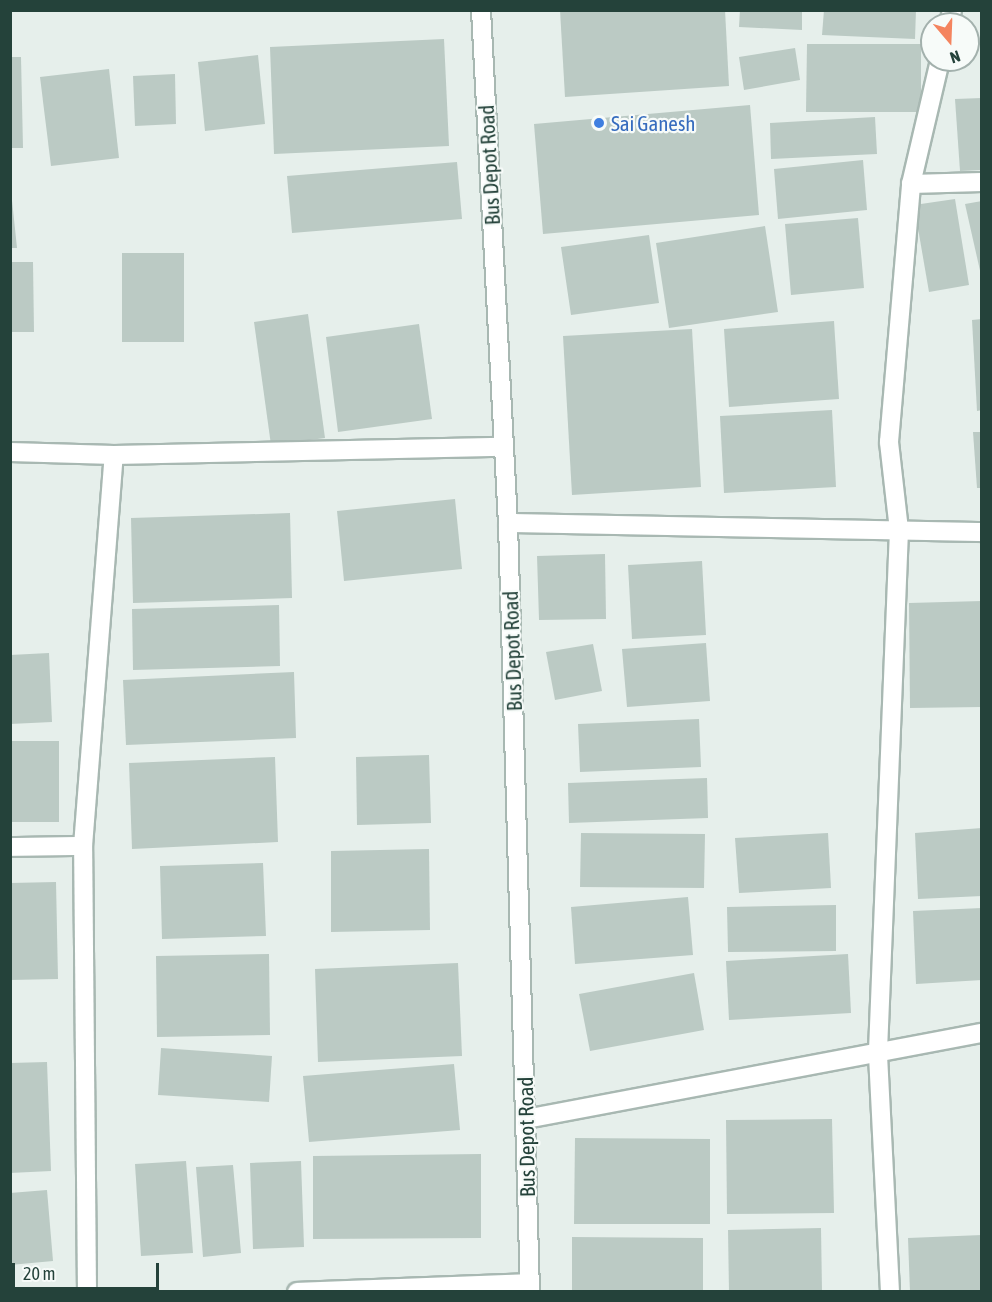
<!DOCTYPE html>
<style>
body{margin:0}
#map{position:relative;width:992px;height:1302px;overflow:hidden;background:#e6efeb;font-family:"Asap Condensed",sans-serif}
div>[style]{position:absolute}
.building>*{inset:0;background:#bbcac4}
.roads{filter:drop-shadow(2px 0 #a8b8b2) drop-shadow(-2px 0 #a8b8b2) drop-shadow(0 2px #a8b8b2) drop-shadow(0 -2px #a8b8b2)}
.street>*{height:18px;margin:-9px;padding:0 9px;transform-origin:9px;border-radius:9px;background:#fff}
.secondary>*{height:18px;margin:-9px;padding:0 9px;transform-origin:9px;border-radius:9px;background:#fff}
.dots>*{width:16px;height:16px;translate:-50% -50%;box-sizing:border-box;border:3px solid #f7fbf9;border-radius:50%}
span{translate:-50% -50%;white-space:nowrap;text-align:center;line-height:1.15;-webkit-text-stroke:4.5px #f7fbf9;paint-order:stroke}
.shop-label{font-size:21px;color:#366cbe}
.left{translate:0 -50%;text-align:left}
.street-label{font-size:21px;color:#24423a}
.frame{position:absolute;inset:0;border:12px solid #24423a;pointer-events:none}
.north{position:absolute;left:920px;top:12px;width:60px;height:60px;box-sizing:border-box;background:#f7fbf9;border:2px solid #a3b1ad;border-radius:50%;rotate:161deg;font-size:16px;font-weight:700;line-height:24px;text-align:center;color:#24423a}
.north::after{content:'';display:block;margin:auto;width:21px;height:27px;background:#f4845f;clip-path:polygon(50% 0,100% 100%,50% 72%,0 100%)}
.scale{position:absolute;left:12px;top:1263px;width:147px;height:27px;box-sizing:border-box;border:3px solid #24423a;border-top:0;padding-left:8px;font-size:18px;line-height:21px;white-space:nowrap;color:#24423a;-webkit-text-stroke:4px #f7fbf9;paint-order:stroke}
</style>
<div id="map">
<div class="building">
<div style="clip-path:polygon(560px 10px,725px 10px,729px 86px,565px 97px)"></div>
<div style="clip-path:polygon(740px 10px,802px 10px,802px 30px,739px 27px)"></div>
<div style="clip-path:polygon(824px 10px,916px 10px,915px 39px,822px 35px)"></div>
<div style="clip-path:polygon(444px 39px,449px 146px,274px 154px,270px 47px)"></div>
<div style="clip-path:polygon(807px 44px,921px 44px,921px 112px,806px 112px)"></div>
<div style="clip-path:polygon(795px 48px,800px 80px,744px 90px,739px 57px)"></div>
<div style="clip-path:polygon(258px 55px,265px 124px,205px 131px,198px 62px)"></div>
<div style="clip-path:polygon(10px 57px,21px 57px,23px 148px,10px 148px)"></div>
<div style="clip-path:polygon(109px 69px,119px 158px,51px 166px,40px 77px)"></div>
<div style="clip-path:polygon(175px 74px,176px 124px,135px 126px,133px 76px)"></div>
<div style="clip-path:polygon(982px 98px,982px 170px,960px 171px,955px 99px)"></div>
<div style="clip-path:polygon(750px 105px,759px 215px,543px 234px,534px 124px)"></div>
<div style="clip-path:polygon(875px 117px,877px 154px,771px 159px,770px 123px)"></div>
<div style="clip-path:polygon(863px 160px,867px 210px,778px 219px,774px 169px)"></div>
<div style="clip-path:polygon(457px 162px,462px 219px,292px 233px,287px 176px)"></div>
<div style="clip-path:polygon(10px 181px,17px 248px,10px 248px)"></div>
<div style="clip-path:polygon(955px 199px,969px 285px,929px 292px,914px 205px)"></div>
<div style="clip-path:polygon(982px 201px,982px 275px,981px 275px,965px 204px)"></div>
<div style="clip-path:polygon(858px 218px,864px 288px,791px 295px,785px 224px)"></div>
<div style="clip-path:polygon(765px 226px,778px 312px,669px 328px,656px 243px)"></div>
<div style="clip-path:polygon(649px 235px,659px 303px,571px 315px,561px 247px)"></div>
<div style="clip-path:polygon(122px 253px,184px 253px,184px 342px,122px 342px)"></div>
<div style="clip-path:polygon(10px 262px,33px 262px,34px 332px,10px 332px)"></div>
<div style="clip-path:polygon(308px 314px,325px 438px,271px 445px,254px 322px)"></div>
<div style="clip-path:polygon(982px 319px,982px 410px,977px 411px,972px 320px)"></div>
<div style="clip-path:polygon(834px 321px,839px 399px,729px 407px,724px 329px)"></div>
<div style="clip-path:polygon(419px 324px,432px 419px,338px 432px,326px 337px)"></div>
<div style="clip-path:polygon(692px 329px,701px 487px,572px 495px,563px 336px)"></div>
<div style="clip-path:polygon(832px 410px,836px 487px,724px 493px,720px 416px)"></div>
<div style="clip-path:polygon(973px 432px,982px 432px,982px 488px,977px 488px)"></div>
<div style="clip-path:polygon(455px 499px,462px 569px,344px 581px,337px 511px)"></div>
<div style="clip-path:polygon(290px 513px,292px 598px,133px 603px,131px 518px)"></div>
<div style="clip-path:polygon(605px 554px,606px 619px,539px 620px,537px 556px)"></div>
<div style="clip-path:polygon(702px 561px,706px 635px,632px 639px,628px 565px)"></div>
<div style="clip-path:polygon(982px 601px,982px 707px,910px 708px,909px 603px)"></div>
<div style="clip-path:polygon(279px 605px,280px 666px,133px 670px,132px 609px)"></div>
<div style="clip-path:polygon(706px 643px,710px 701px,627px 707px,622px 649px)"></div>
<div style="clip-path:polygon(593px 644px,602px 691px,555px 700px,546px 652px)"></div>
<div style="clip-path:polygon(49px 653px,52px 722px,10px 724px,10px 655px)"></div>
<div style="clip-path:polygon(294px 672px,296px 738px,126px 745px,123px 680px)"></div>
<div style="clip-path:polygon(699px 719px,701px 767px,580px 772px,578px 724px)"></div>
<div style="clip-path:polygon(10px 741px,59px 741px,59px 822px,10px 822px)"></div>
<div style="clip-path:polygon(429px 755px,431px 823px,357px 825px,356px 757px)"></div>
<div style="clip-path:polygon(275px 757px,278px 842px,132px 849px,129px 763px)"></div>
<div style="clip-path:polygon(707px 778px,708px 818px,569px 823px,568px 783px)"></div>
<div style="clip-path:polygon(982px 828px,982px 896px,918px 899px,915px 833px)"></div>
<div style="clip-path:polygon(581px 833px,705px 834px,704px 888px,580px 887px)"></div>
<div style="clip-path:polygon(828px 833px,831px 888px,739px 893px,735px 838px)"></div>
<div style="clip-path:polygon(429px 849px,430px 930px,331px 932px,331px 851px)"></div>
<div style="clip-path:polygon(263px 863px,266px 936px,162px 939px,160px 866px)"></div>
<div style="clip-path:polygon(56px 882px,58px 979px,10px 980px,10px 883px)"></div>
<div style="clip-path:polygon(688px 897px,693px 955px,575px 964px,571px 907px)"></div>
<div style="clip-path:polygon(836px 905px,836px 951px,728px 952px,727px 907px)"></div>
<div style="clip-path:polygon(982px 908px,982px 980px,916px 984px,913px 911px)"></div>
<div style="clip-path:polygon(269px 954px,270px 1035px,157px 1037px,156px 956px)"></div>
<div style="clip-path:polygon(848px 954px,851px 1013px,729px 1020px,726px 961px)"></div>
<div style="clip-path:polygon(458px 963px,462px 1056px,318px 1062px,315px 969px)"></div>
<div style="clip-path:polygon(694px 973px,704px 1030px,590px 1051px,579px 994px)"></div>
<div style="clip-path:polygon(161px 1048px,272px 1056px,269px 1102px,158px 1095px)"></div>
<div style="clip-path:polygon(47px 1062px,51px 1171px,10px 1173px,10px 1063px)"></div>
<div style="clip-path:polygon(454px 1064px,460px 1130px,309px 1142px,303px 1076px)"></div>
<div style="clip-path:polygon(832px 1119px,834px 1213px,727px 1214px,726px 1120px)"></div>
<div style="clip-path:polygon(575px 1138px,710px 1139px,710px 1224px,574px 1224px)"></div>
<div style="clip-path:polygon(481px 1154px,481px 1238px,313px 1239px,313px 1156px)"></div>
<div style="clip-path:polygon(186px 1161px,193px 1253px,141px 1256px,135px 1164px)"></div>
<div style="clip-path:polygon(301px 1161px,304px 1247px,253px 1249px,250px 1163px)"></div>
<div style="clip-path:polygon(233px 1165px,241px 1253px,203px 1257px,196px 1167px)"></div>
<div style="clip-path:polygon(47px 1190px,53px 1261px,10px 1265px,10px 1193px)"></div>
<div style="clip-path:polygon(821px 1228px,822px 1292px,729px 1292px,728px 1230px)"></div>
<div style="clip-path:polygon(982px 1235px,982px 1292px,910px 1292px,908px 1238px)"></div>
<div style="clip-path:polygon(572px 1237px,703px 1238px,703px 1292px,572px 1292px)"></div>
</div>
<div class="roads">
<div class="street">
<div style="left:949px;top:24px;width:14px;rotate:-78deg"></div>
<div style="left:911px;top:184px;width:127px;rotate:-76.8deg"></div>
<div style="left:10px;top:452px;width:104px;rotate:1.7deg"></div>
<div style="left:114px;top:455px;width:389px;rotate:-1.2deg"></div>
<div style="left:508px;top:523px;width:474px;rotate:1.1deg"></div>
<div style="left:10px;top:847px;width:73px;rotate:-0.8deg"></div>
<div style="left:526px;top:1119px;width:464px;rotate:-10.7deg"></div>
<div style="left:87px;top:1292px;width:446px;rotate:-90.5deg"></div>
<div style="left:83px;top:846px;width:392px;rotate:-85.5deg"></div>
<div style="left:297px;top:1292px;width:233px;rotate:-2.2deg"></div>
<div style="left:890px;top:1292px;width:241px;rotate:-92.9deg"></div>
<div style="left:878px;top:1051px;width:521px;rotate:-87.69deg"></div>
<div style="left:899px;top:530px;width:89px;rotate:-96.5deg"></div>
<div style="left:889px;top:442px;width:259px;rotate:-85.1deg"></div>
<div style="left:911px;top:184px;width:71px;rotate:-1.6deg"></div>
</div>
<div class="secondary">
<div style="left:481px;top:10px;width:514px;rotate:86.99deg"></div>
<div style="left:508px;top:523px;width:769px;rotate:88.36deg"></div>
</div>
</div>
<div class="dots">
<div style="left:599px;top:123px;background:#3f7fe0"></div>
</div>
<div class="shop-label">
<span class="left" style="left:611px;top:123px">Sai Ganesh</span>
</div>
<div class="street-label">
<span style="left:489px;top:165px;rotate:-93deg">Bus Depot Road</span>
<span style="left:512px;top:651px;rotate:-92deg">Bus Depot Road</span>
<span style="left:526px;top:1137px;rotate:-91deg">Bus Depot Road</span>
</div>
<div class="frame"></div>
<div class="north">N</div>
<div class="scale">20 m</div>
</div>
